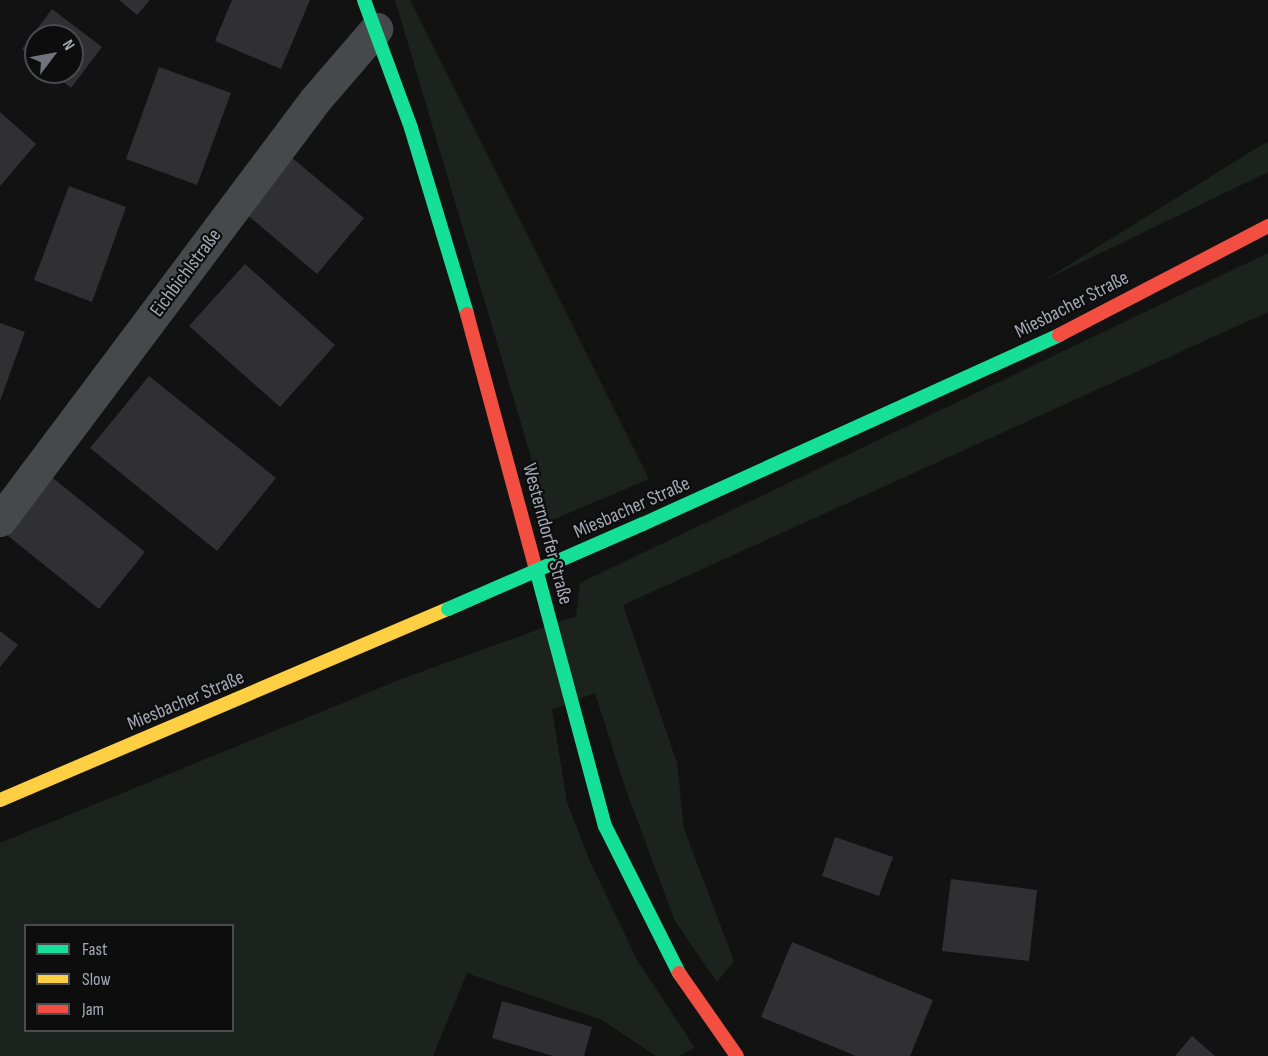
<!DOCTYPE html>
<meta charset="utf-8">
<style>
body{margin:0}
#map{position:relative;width:1268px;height:1056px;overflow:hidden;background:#121213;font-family:"Sofia Sans Condensed",sans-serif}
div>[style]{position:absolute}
.green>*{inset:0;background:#1c231e}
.building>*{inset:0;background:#303032}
.street>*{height:33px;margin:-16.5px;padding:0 16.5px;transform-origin:16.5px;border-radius:16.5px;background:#47484b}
.fast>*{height:14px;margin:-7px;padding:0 7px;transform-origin:7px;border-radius:7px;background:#16e098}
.slow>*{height:14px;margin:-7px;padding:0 7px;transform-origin:7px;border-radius:7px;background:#ffcf43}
.jam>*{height:14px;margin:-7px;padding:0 7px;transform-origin:7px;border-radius:7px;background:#f24e42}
.fast-bridge>*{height:14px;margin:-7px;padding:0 7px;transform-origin:7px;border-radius:7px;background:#16e098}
span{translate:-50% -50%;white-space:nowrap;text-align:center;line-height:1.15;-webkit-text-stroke:4.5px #0d0d0e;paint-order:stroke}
.street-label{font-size:20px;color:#a4a7b4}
.legend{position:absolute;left:24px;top:924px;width:210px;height:108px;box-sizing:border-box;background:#0d0d0e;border:2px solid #494b50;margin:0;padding:8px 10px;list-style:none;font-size:18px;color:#a4a7b4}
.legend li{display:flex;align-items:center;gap:12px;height:30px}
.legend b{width:30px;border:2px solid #494b50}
.north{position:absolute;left:24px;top:24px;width:60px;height:60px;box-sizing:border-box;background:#0d0d0e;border:2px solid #494b50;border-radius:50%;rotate:58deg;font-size:16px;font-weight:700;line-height:24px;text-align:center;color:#a4a7b4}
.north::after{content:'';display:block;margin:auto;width:21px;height:27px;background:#71737c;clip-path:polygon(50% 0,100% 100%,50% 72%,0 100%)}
</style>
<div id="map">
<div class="green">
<div style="clip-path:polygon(395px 0,410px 0,649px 479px,550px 521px)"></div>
<div style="clip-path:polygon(1268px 142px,1268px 172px,1043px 281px,1258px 147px)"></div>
<div style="clip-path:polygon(evenodd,1268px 253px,1268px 312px,623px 605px,677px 763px,684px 829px,734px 961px,717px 982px,675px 921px,625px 787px,595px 693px,552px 710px,567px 802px,589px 859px,637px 960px,695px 1048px,679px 1056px,656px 1056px,602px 1020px,467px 973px,433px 1056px,0 1056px,0 843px,404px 678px,576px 616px,580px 583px,1268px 253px,26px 926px,232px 926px,232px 1030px,26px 1030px,26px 926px)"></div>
</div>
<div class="building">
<div style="clip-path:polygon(119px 0,150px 0,137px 15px)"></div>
<div style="clip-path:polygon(232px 0,310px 0,281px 69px,215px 41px)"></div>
<div style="clip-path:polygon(52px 9px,102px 47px,71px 88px,51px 72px,72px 72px,72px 36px,36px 36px,36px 61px,22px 49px)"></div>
<div style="clip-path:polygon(159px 67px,231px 93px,197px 185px,126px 159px)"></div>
<div style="clip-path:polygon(0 112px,36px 144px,0 186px)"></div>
<div style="clip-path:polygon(291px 157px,364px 218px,317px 274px,244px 212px)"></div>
<div style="clip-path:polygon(69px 186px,126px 207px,92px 302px,34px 280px)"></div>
<div style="clip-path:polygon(245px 264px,335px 345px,280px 407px,189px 326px)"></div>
<div style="clip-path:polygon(0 323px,25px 332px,0 401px)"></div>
<div style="clip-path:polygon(149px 376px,276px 478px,217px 551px,90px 448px)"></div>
<div style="clip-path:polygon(48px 474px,145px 552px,99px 609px,2px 531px)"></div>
<div style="clip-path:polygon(0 631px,18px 645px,0 667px)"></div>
<div style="clip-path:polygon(835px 837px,893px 857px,879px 896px,822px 876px)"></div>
<div style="clip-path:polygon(951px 879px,1037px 890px,1029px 961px,942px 951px)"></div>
<div style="clip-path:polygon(792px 942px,933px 1000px,910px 1056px,856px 1056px,761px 1017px)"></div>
<div style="clip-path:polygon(502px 1001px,592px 1027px,584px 1056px,553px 1056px,492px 1038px)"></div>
<div style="clip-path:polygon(1192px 1036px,1215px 1056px,1175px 1056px)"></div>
</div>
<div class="street">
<div style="left:0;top:520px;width:525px;rotate:-53.13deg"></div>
<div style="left:315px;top:100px;width:94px;rotate:-49.3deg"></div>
</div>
<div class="fast">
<div style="left:364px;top:0;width:136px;rotate:69.8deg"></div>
<div style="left:411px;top:128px;width:194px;rotate:73.2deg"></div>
<div style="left:643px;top:524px;width:457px;rotate:-24.4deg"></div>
<div style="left:536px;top:569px;width:266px;rotate:75deg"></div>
<div style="left:605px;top:826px;width:165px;rotate:63.3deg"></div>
</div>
<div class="slow">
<div style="left:0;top:800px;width:487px;rotate:-23.1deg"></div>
</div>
<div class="jam">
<div style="left:467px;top:314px;width:264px;rotate:74.9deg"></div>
<div style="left:1059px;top:335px;width:236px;rotate:-27.5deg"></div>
<div style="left:679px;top:973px;width:101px;rotate:55.1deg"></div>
</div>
<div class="fast-bridge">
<div style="left:448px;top:609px;width:213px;rotate:-23.6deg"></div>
</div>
<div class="street-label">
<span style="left:186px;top:273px;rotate:-53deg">Eichbichlstraße</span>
<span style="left:1072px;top:305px;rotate:-27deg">Miesbacher Straße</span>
<span style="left:632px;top:508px;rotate:-24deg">Miesbacher Straße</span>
<span style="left:547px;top:534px;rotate:75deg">Westerndorfer Straße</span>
<span style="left:186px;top:701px;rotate:-23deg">Miesbacher Straße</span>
</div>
<ul class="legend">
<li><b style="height:8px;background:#16e098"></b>Fast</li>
<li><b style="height:8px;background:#ffcf43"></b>Slow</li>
<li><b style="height:8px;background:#f24e42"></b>Jam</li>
</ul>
<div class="north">N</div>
</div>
